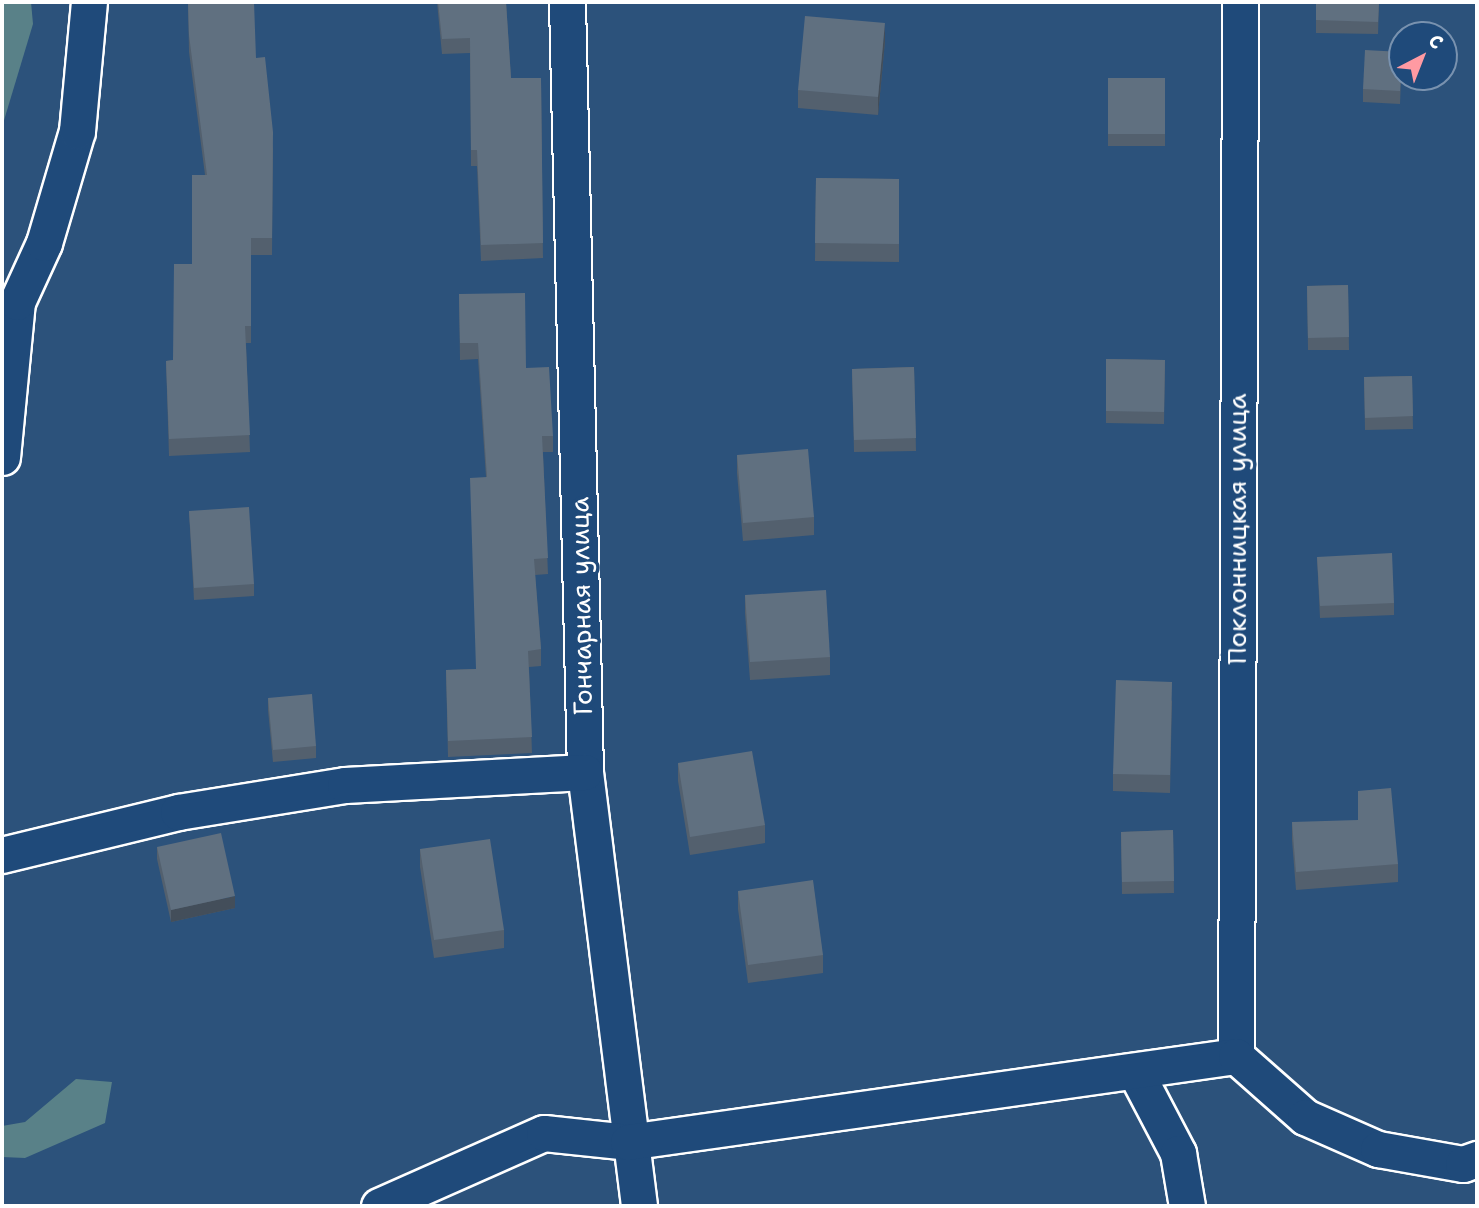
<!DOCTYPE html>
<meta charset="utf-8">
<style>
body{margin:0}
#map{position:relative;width:1479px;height:1208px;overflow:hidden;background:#2c527b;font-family:"Shantell Sans",sans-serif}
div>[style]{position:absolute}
.green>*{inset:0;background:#598188}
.roads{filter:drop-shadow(2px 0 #fff) drop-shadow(-2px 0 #fff) drop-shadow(0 2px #fff) drop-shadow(0 -2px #fff)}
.minor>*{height:35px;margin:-17.5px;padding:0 17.5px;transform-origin:17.5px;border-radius:17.5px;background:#1f4a7a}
.wall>*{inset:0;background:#53606e}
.shaded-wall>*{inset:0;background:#434e5a}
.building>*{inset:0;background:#607080}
span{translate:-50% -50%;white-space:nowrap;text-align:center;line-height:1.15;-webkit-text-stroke:7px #1f4a7a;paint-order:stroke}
.street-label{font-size:26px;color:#fff}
.frame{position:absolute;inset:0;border:4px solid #fff;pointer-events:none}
.north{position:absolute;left:1388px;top:21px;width:70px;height:70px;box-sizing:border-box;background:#1f4a7a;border:2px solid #7992af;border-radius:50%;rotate:42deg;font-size:19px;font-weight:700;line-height:28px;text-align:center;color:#fff}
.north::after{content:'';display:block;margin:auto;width:24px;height:32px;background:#ff9aa2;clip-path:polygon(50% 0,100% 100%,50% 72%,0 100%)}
</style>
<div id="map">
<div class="green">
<div style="clip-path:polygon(2px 2px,31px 2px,33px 24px,2px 127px)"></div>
<div style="clip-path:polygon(76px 1079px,112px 1082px,105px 1123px,25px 1158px,2px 1157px,2px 1126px,25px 1122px)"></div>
</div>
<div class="roads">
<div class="minor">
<div style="left:567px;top:2px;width:770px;rotate:88.66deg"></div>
<div style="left:585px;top:772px;width:437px;rotate:82.9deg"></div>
<div style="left:2px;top:457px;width:156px;rotate:-84.5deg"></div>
<div style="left:17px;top:302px;width:65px;rotate:-65.4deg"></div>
<div style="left:44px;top:243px;width:117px;rotate:-73.6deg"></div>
<div style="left:77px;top:131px;width:130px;rotate:-84.7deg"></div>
<div style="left:2px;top:855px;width:181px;rotate:-13.7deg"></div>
<div style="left:178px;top:812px;width:169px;rotate:-9.2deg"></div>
<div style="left:345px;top:785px;width:240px;rotate:-3.1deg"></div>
<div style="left:1236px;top:1056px;width:1054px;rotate:-89.78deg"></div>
<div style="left:1135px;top:1071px;width:93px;rotate:62.3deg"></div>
<div style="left:1178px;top:1153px;width:54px;rotate:80.4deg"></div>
<div style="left:379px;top:1206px;width:180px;rotate:-23.9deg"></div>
<div style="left:544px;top:1133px;width:84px;rotate:6.1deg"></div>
<div style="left:628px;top:1142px;width:614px;rotate:-8.05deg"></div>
<div style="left:1236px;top:1056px;width:92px;rotate:41.5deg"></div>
<div style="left:1305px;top:1117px;width:80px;rotate:23.7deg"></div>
<div style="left:1378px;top:1149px;width:86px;rotate:10deg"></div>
<div style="left:1463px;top:1164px;width:15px;rotate:-20deg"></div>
</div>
</div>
<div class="wall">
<div style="clip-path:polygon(188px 2px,256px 58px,273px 149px,272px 255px,251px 255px,251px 343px,246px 343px,250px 452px,169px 456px,166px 361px,173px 360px,192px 264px,205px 175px,189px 52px)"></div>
<div style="clip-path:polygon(437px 2px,506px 2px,511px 78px,541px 78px,543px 258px,481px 261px,477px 166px,471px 166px,470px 53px,442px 54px)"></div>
<div style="clip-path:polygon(1316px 2px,1379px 2px,1378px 34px,1316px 33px)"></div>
<div style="clip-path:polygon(885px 41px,878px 115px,798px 108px,798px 90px)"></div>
<div style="clip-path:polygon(1402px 52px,1400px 104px,1363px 102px,1363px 89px)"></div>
<div style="clip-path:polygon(1108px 78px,1165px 78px,1165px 146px,1108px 146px)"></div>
<div style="clip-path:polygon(816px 178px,899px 179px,899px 262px,815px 261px)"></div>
<div style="clip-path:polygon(1348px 285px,1349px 350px,1308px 350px,1307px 286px)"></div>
<div style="clip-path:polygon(459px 294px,526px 368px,553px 436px,553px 452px,543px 452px,548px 574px,535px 575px,541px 649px,541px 666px,529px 667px,532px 753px,448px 757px,446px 670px,476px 669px,486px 477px,478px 359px,460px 360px)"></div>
<div style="clip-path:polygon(1106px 359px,1165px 360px,1164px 424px,1106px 423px)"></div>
<div style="clip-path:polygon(914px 367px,916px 451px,854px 452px,852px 369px)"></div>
<div style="clip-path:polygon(1412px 376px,1413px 429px,1365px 430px,1364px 377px)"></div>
<div style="clip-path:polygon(737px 455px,814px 517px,814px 535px,743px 541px,737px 473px)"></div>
<div style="clip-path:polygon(189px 511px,254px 584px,254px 596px,194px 600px)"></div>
<div style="clip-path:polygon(1317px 557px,1394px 603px,1394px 615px,1320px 618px)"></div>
<div style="clip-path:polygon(745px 595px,830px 657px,830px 675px,750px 680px,745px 613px)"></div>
<div style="clip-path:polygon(268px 698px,316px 746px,316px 758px,273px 762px,268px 710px)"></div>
<div style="clip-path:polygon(1172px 700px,1170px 793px,1113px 791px,1113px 774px)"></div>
<div style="clip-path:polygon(678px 763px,765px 825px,765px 843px,690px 855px,678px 781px)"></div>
<div style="clip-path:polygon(1292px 822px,1398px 864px,1398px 882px,1296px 890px,1292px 840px)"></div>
<div style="clip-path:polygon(1173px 830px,1174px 893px,1122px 894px,1121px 832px)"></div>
<div style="clip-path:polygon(157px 847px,235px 908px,171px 922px,157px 859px)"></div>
<div style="clip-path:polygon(420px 849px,504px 930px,504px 948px,434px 958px,420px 867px)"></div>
<div style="clip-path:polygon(738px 891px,823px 955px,823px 973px,748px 983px,738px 909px)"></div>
</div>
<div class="shaded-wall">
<div style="clip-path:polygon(885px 23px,885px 41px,878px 115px,878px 97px)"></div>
<div style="clip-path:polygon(235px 896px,235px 908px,171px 922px,171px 910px)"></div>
</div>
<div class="building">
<div style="clip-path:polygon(188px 2px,254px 2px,256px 58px,265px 57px,273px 132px,272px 238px,251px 238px,251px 326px,245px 326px,250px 435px,169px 439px,166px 361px,173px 360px,174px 264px,192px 264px,192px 175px,207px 175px,189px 35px)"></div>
<div style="clip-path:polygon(438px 2px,506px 2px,511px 78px,541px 78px,543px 243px,481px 245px,477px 150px,471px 150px,470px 38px,442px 39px)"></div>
<div style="clip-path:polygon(1316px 2px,1379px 2px,1378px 22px,1316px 20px)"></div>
<div style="clip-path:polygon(805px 16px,885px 23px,878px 97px,798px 90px)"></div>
<div style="clip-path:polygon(1365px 50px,1402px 52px,1400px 91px,1363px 89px)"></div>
<div style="clip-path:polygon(1108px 78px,1165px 78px,1165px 134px,1108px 134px)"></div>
<div style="clip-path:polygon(816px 178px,899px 179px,899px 244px,815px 243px)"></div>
<div style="clip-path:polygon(1348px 285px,1349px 337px,1308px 338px,1307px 286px)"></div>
<div style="clip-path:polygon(525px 293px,526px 368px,549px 367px,553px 436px,542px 436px,548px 558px,534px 559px,541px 649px,528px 651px,532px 737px,448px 741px,446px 670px,476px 669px,470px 478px,487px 477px,478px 343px,460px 343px,459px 294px)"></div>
<div style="clip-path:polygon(1106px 359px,1165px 360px,1164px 412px,1106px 411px)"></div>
<div style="clip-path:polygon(914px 367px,916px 438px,854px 440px,852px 369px)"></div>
<div style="clip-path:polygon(1412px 376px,1413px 416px,1365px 418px,1364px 377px)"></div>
<div style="clip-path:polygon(808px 449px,814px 517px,743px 523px,737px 455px)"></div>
<div style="clip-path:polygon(249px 507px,254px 584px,194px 588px,189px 511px)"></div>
<div style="clip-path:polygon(1392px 553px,1394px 603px,1320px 606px,1317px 557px)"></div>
<div style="clip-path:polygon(826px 590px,830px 657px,750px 662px,745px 595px)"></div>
<div style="clip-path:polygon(1116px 680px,1172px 682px,1170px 775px,1113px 774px)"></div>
<div style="clip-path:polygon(312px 694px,316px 746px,273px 750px,268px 698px)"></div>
<div style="clip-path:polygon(752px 751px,765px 825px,690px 837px,678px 763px)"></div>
<div style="clip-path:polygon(1391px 788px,1398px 864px,1296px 872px,1292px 822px,1358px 820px,1358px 791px)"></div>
<div style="clip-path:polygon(1173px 830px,1174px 881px,1122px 882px,1121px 832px)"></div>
<div style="clip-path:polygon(221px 833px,235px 896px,171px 910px,157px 847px)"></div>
<div style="clip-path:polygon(490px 839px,504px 930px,434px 940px,420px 849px)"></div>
<div style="clip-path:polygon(813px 880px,823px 955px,748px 965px,738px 891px)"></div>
</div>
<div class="street-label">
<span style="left:1237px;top:529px;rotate:-90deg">Поклонницкая улица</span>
<span style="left:581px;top:606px;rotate:-91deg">Гончарная улица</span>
</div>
<div class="frame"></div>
<div class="north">С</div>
</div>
